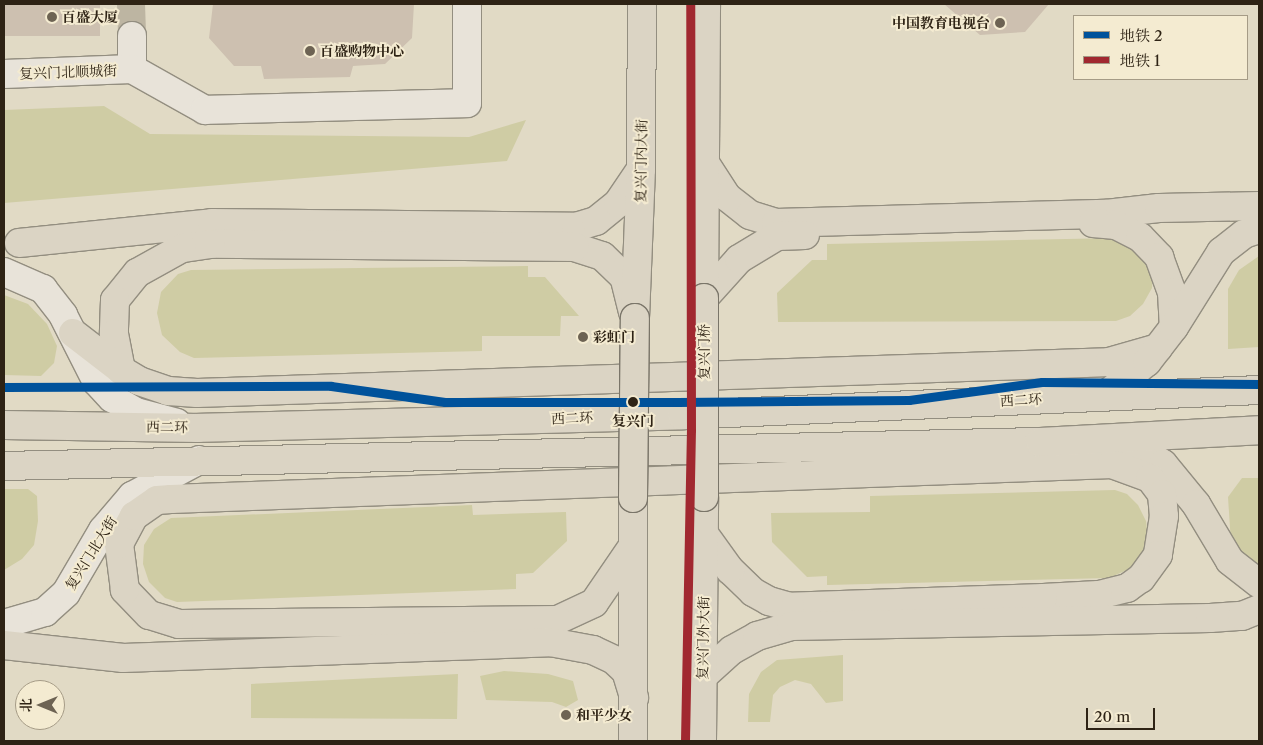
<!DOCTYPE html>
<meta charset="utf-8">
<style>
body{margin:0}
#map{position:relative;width:1263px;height:745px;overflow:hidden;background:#e1dac5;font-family:"Libre Caslon Text","Noto Serif SC",serif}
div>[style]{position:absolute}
.green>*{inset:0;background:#cfcca4}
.building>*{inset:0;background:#cdc0b0}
.minor-tunnel>*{height:28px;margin-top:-14px;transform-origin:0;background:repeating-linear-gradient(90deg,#bdb5a2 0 28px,transparent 0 42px)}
.roads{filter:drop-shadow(1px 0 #938e80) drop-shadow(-1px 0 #938e80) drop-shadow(0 1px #938e80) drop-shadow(0 -1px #938e80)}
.minor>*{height:28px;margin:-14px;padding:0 14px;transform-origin:14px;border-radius:14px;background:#e8e3d9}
.major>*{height:28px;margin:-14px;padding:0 14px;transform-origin:14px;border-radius:14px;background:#dbd4c4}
.highway>*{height:28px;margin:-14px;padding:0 14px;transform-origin:14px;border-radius:14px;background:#dbd4c4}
.bridges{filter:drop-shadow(1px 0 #7a7569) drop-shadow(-1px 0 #7a7569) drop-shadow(0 1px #7a7569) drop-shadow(0 -1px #7a7569)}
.highway-bridge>*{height:28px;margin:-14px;padding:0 14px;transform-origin:14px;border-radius:14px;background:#dbd4c4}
.metro-1>*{height:9px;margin:-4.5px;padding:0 4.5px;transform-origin:4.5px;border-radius:4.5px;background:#00529b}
.metro-2>*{height:9px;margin:-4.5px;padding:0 4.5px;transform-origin:4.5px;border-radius:4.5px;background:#a12830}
.dots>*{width:14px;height:14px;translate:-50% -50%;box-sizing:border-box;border:2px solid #f4ebd1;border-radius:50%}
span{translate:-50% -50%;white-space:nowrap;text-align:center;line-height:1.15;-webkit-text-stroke:4px #f4ebd1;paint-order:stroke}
.poi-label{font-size:14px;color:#2e2315;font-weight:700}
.left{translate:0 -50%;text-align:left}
.right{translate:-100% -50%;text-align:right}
.street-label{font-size:14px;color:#2e2315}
.stop-label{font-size:14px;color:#2e2315;font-weight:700}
.frame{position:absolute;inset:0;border:5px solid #2e2315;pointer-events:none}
.legend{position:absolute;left:1073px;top:15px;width:175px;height:65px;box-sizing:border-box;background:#f4ebd1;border:1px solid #a59b86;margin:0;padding:6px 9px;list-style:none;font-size:15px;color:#2e2315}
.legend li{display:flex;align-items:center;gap:10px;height:25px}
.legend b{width:25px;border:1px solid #a59b86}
.north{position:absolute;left:15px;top:680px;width:50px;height:50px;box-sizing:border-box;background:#f4ebd1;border:1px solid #a59b86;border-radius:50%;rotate:270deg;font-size:14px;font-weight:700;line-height:20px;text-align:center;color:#2e2315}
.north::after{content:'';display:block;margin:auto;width:18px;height:22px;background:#6d6353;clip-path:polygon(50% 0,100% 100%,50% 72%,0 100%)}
.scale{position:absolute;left:1086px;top:708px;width:69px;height:22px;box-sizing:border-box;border:2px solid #2e2315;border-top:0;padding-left:6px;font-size:15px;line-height:18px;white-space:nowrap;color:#2e2315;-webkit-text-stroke:4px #f4ebd1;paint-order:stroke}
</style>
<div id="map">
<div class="green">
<div style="clip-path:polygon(104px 106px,150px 134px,469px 137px,526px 120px,507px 161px,4px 203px,4px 110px)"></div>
<div style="clip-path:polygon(1116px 238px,1131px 241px,1153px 267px,1152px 288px,1143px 304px,1130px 316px,1116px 321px,778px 322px,777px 293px,812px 260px,827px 260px,827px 244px)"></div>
<div style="clip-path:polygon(1259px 256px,1259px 347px,1228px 349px,1228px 289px,1239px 270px)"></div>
<div style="clip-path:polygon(528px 266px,528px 277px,545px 277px,579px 316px,561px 316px,560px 336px,482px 336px,482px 351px,194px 358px,180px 352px,162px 335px,157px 313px,161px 292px,178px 274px,191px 270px)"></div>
<div style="clip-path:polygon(4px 295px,28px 304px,47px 324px,57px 346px,54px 363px,41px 376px,4px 375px)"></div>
<div style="clip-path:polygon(1242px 478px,1259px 478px,1259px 568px,1245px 563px,1231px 543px,1228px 497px)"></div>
<div style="clip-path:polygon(4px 489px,28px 489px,37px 496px,38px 521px,34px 545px,22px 559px,4px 570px)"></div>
<div style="clip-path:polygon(1115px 490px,1127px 494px,1138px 505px,1146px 521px,1148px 539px,1142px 557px,1129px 569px,1109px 578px,827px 585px,827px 576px,807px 577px,772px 542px,771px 513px,870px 512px,870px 496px)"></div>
<div style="clip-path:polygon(472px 505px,473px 515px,566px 512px,567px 541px,533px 573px,516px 574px,516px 589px,177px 602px,165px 598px,149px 582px,143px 564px,144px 545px,154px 529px,171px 518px)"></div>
<div style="clip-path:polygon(843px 655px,843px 701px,826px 703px,811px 684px,795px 680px,780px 687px,773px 695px,770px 722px,748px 722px,749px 694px,761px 672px,777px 660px)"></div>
<div style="clip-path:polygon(504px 671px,548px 674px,573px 681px,578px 700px,566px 707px,552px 702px,486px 700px,480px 676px)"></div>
<div style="clip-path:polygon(458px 674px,457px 719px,251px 718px,251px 684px)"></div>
</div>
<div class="building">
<div style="clip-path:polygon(4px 4px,100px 4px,100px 36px,4px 36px)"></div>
<div style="clip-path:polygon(213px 4px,414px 4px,412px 38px,385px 64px,353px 66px,350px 77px,264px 79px,261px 66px,234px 66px,209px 38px)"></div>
<div style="clip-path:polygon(944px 4px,1049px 4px,1025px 32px,980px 35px)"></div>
</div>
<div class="minor-tunnel">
<div style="left:131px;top:4px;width:32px;rotate:88deg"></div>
</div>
<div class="roads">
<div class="minor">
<div style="left:132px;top:36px;width:33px;rotate:90deg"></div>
<div style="left:132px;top:69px;width:84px;rotate:29.3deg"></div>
<div style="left:205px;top:110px;width:262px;rotate:-1.5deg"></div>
<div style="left:467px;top:103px;width:99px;rotate:-90deg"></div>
<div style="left:4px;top:74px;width:128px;rotate:-2.2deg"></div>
<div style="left:4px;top:272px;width:43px;rotate:23.6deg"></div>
<div style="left:43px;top:289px;width:33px;rotate:52deg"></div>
<div style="left:63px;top:315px;width:75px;rotate:63.1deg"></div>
<div style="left:97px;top:382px;width:22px;rotate:47deg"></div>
<div style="left:112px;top:398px;width:28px;rotate:30deg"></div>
<div style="left:136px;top:412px;width:42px;rotate:15deg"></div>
<div style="left:4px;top:624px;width:43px;rotate:-16.3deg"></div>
<div style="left:45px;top:612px;width:28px;rotate:-42deg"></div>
<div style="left:66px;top:593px;width:73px;rotate:-59.6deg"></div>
<div style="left:103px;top:530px;width:45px;rotate:-49.5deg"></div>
<div style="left:132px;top:496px;width:76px;rotate:-28.2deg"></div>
</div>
<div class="major">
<div style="left:705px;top:163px;width:40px;rotate:57.1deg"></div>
<div style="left:727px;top:197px;width:29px;rotate:38deg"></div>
<div style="left:750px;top:215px;width:27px;rotate:17deg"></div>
<div style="left:776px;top:223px;width:330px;rotate:-1.6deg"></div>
<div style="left:1106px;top:214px;width:53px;rotate:-6.5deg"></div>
<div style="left:1159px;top:208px;width:100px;rotate:-1.1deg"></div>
<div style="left:1093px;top:223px;width:23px;rotate:5deg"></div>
<div style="left:1116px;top:225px;width:27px;rotate:27deg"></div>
<div style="left:1140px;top:237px;width:28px;rotate:46deg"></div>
<div style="left:1159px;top:257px;width:37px;rotate:70deg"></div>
<div style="left:1172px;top:292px;width:35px;rotate:87deg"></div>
<div style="left:19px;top:243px;width:194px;rotate:-5.9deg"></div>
<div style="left:212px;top:223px;width:364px;rotate:0.6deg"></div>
<div style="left:576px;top:227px;width:21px;rotate:-17deg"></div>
<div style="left:596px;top:221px;width:28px;rotate:-39deg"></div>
<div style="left:618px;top:203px;width:41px;rotate:-55.9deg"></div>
<div style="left:704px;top:298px;width:52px;rotate:-48.1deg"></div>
<div style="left:739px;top:259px;width:44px;rotate:-31.2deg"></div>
<div style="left:777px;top:236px;width:28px;rotate:-2deg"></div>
<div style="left:633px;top:312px;width:36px;rotate:-104deg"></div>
<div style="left:624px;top:277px;width:30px;rotate:-136deg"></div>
<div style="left:602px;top:256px;width:28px;rotate:-162deg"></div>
<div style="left:575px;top:247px;width:364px;rotate:-179.5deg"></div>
<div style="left:211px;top:244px;width:29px;rotate:172deg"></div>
<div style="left:182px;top:248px;width:51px;rotate:150.9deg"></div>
<div style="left:137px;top:273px;width:35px;rotate:129deg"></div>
<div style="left:115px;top:300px;width:34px;rotate:92deg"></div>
<div style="left:114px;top:334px;width:37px;rotate:79deg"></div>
<div style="left:121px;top:370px;width:21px;rotate:31deg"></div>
<div style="left:139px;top:381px;width:31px;rotate:19deg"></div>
<div style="left:168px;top:391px;width:29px;rotate:4deg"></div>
<div style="left:197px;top:393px;width:888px;rotate:-1.94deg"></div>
<div style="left:1084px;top:363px;width:25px;rotate:-2deg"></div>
<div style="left:1109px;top:362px;width:51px;rotate:-15.9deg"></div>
<div style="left:73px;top:333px;width:61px;rotate:37.6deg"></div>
<div style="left:1103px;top:397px;width:56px;rotate:-38.5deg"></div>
<div style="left:1147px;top:362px;width:44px;rotate:-52.4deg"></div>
<div style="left:1174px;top:327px;width:89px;rotate:-57.9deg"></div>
<div style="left:1221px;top:252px;width:29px;rotate:-38deg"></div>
<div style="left:1244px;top:234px;width:16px;rotate:-18deg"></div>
<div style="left:1116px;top:450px;width:39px;rotate:12deg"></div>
<div style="left:1154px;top:458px;width:11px;rotate:34deg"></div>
<div style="left:1163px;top:464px;width:52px;rotate:50.5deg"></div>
<div style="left:1196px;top:504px;width:66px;rotate:59.2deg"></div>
<div style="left:1230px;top:561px;width:37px;rotate:38deg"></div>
<div style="left:633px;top:546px;width:69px;rotate:124.4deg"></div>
<div style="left:594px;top:603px;width:40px;rotate:155deg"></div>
<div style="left:558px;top:620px;width:379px;rotate:179.4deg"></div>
<div style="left:179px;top:624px;width:31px;rotate:-163deg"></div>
<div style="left:149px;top:615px;width:35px;rotate:-134deg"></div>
<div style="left:125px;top:590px;width:46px;rotate:-97.4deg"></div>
<div style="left:119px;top:544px;width:32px;rotate:-62deg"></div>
<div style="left:134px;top:516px;width:28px;rotate:-35deg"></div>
<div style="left:157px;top:500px;width:14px;rotate:-4deg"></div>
<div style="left:171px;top:499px;width:942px;rotate:-2.13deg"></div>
<div style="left:1112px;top:464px;width:40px;rotate:20.2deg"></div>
<div style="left:1150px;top:478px;width:20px;rotate:53deg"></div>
<div style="left:1162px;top:494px;width:22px;rotate:85deg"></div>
<div style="left:1164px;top:516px;width:39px;rotate:99deg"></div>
<div style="left:1158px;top:555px;width:29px;rotate:126deg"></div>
<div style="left:1141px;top:578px;width:17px;rotate:144deg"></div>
<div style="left:1127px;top:588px;width:30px;rotate:166deg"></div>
<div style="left:1098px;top:595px;width:55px;rotate:176.9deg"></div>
<div style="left:1043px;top:598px;width:253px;rotate:178deg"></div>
<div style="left:790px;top:607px;width:22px;rotate:-164deg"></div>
<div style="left:769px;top:601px;width:18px;rotate:-151deg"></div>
<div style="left:753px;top:592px;width:32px;rotate:-136deg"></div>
<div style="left:730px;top:570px;width:44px;rotate:-125.8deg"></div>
<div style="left:4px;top:645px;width:120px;rotate:6.2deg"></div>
<div style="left:123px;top:658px;width:427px;rotate:-2.1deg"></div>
<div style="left:550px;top:642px;width:44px;rotate:10.5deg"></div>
<div style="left:593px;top:650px;width:23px;rotate:25deg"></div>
<div style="left:614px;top:660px;width:16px;rotate:43deg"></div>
<div style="left:626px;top:671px;width:28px;rotate:73deg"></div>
<div style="left:703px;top:676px;width:39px;rotate:-42deg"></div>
<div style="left:732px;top:650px;width:29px;rotate:-29deg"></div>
<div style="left:757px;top:636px;width:35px;rotate:-16deg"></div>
<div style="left:791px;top:626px;width:419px;rotate:-1.1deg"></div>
<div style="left:1210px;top:618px;width:32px;rotate:-4deg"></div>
<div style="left:1242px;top:616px;width:18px;rotate:-22deg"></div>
</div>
<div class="highway">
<div style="left:704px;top:298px;width:294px;rotate:-89.6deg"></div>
<div style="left:635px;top:318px;width:149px;rotate:-87.7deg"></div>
<div style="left:641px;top:169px;width:165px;rotate:-89.7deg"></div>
<div style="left:4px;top:425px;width:194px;rotate:0.9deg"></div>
<div style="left:198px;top:428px;width:484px;rotate:-1.5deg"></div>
<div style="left:682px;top:415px;width:578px;rotate:-2.48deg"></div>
<div style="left:4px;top:466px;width:1036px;rotate:-1.33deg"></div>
<div style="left:1040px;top:442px;width:219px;rotate:-3.1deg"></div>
<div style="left:633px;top:741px;width:243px;rotate:-90deg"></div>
<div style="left:702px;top:741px;width:244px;rotate:-89.5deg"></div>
</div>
</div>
<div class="bridges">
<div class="highway-bridge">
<div style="left:704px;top:298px;width:199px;rotate:90deg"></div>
<div style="left:633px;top:498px;width:180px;rotate:-89.4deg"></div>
</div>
</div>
<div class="metro-1">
<div style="left:4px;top:387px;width:327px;rotate:-0.2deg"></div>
<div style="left:331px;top:386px;width:115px;rotate:8deg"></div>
<div style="left:445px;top:402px;width:232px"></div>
<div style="left:677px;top:402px;width:232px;rotate:-0.5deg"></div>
<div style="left:909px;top:400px;width:134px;rotate:-7.7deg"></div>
<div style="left:1042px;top:382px;width:217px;rotate:0.5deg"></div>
</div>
<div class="metro-2">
<div style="left:685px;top:741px;width:311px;rotate:-88.9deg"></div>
<div style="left:691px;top:430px;width:426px;rotate:-90.1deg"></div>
</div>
<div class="dots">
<div style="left:52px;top:17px;background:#6d6353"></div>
<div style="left:1000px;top:23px;background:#6d6353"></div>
<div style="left:310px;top:51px;background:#6d6353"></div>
<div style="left:583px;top:337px;background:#6d6353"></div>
<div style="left:633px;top:402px;background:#2e2315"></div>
<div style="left:566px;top:715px;background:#6d6353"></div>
</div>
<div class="poi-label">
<span class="left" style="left:62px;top:17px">百盛大厦</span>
<span class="right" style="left:990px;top:23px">中国教育电视台</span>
<span class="left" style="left:320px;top:51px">百盛购物中心</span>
<span class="left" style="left:593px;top:337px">彩虹门</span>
<span class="left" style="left:576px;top:715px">和平少女</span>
</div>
<div class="street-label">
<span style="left:68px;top:72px;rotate:-2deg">复兴门北顺城街</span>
<span style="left:641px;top:161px;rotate:-89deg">复兴门内大街</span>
<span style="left:704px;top:352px;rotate:-90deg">复兴门桥</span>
<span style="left:1021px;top:400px;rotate:-3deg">西二环</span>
<span style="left:572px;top:418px;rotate:-2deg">西二环</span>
<span style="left:167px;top:427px;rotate:1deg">西二环</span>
<span style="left:91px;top:553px;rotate:-58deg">复兴门北大街</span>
<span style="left:703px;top:638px;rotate:-89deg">复兴门外大街</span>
</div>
<div class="stop-label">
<span style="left:633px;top:421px">复兴门</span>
</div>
<div class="frame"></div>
<ul class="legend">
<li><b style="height:6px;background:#00529b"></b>地铁 2</li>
<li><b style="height:6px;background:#a12830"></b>地铁 1</li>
</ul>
<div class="north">北</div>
<div class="scale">20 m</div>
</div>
